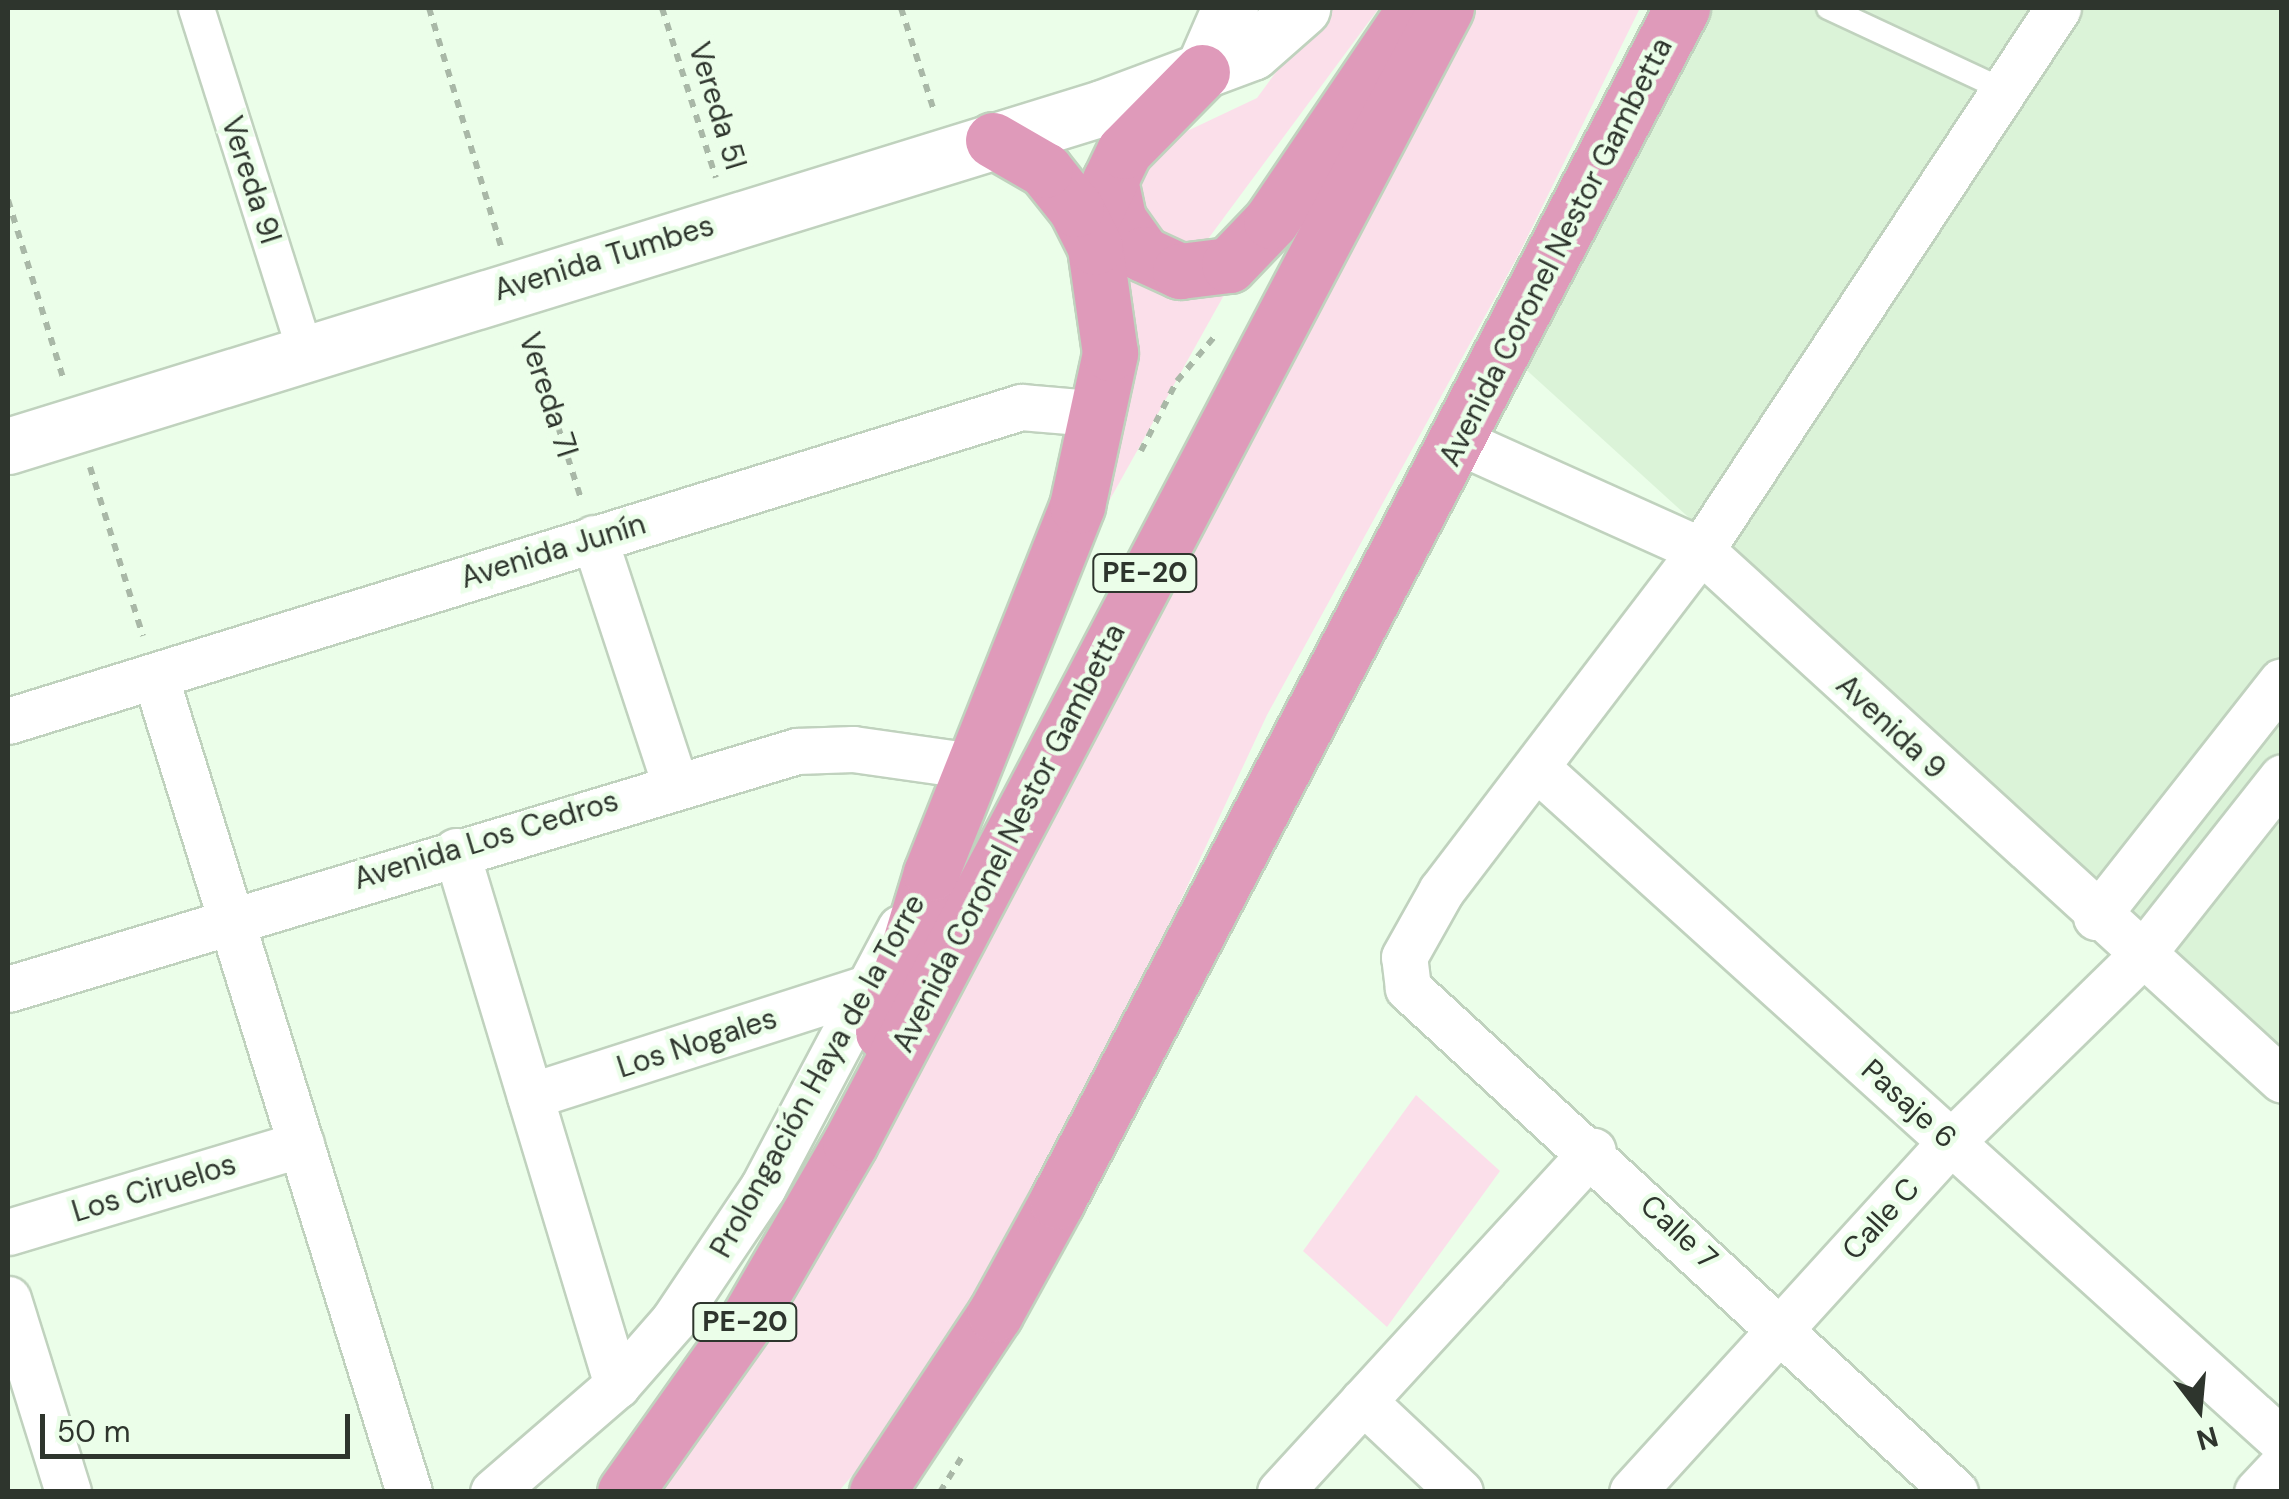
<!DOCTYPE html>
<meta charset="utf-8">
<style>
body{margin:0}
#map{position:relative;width:2289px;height:1499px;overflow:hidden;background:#ebfee9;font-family:"DM Sans",sans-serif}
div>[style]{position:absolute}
.built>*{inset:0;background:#dbf3d8}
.green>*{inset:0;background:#fbdfea}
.path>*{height:6px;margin-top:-3px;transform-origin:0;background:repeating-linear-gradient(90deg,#a9b8a7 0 8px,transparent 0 16px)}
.roads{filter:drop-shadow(2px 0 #c0d2be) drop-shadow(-2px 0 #c0d2be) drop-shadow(0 2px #c0d2be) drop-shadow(0 -2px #c0d2be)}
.service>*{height:22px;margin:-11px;padding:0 11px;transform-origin:11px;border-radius:11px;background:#fff}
.pedestrian>*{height:35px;margin:-17.5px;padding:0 17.5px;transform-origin:17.5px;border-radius:17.5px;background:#fff}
.minor>*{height:45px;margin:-22.5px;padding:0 22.5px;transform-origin:22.5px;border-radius:22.5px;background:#fff}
.tertiary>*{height:55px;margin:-27.5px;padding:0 27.5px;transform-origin:27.5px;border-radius:27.5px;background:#fff}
.trunk>*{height:55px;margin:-27.5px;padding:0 27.5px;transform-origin:27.5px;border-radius:27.5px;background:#df9aba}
span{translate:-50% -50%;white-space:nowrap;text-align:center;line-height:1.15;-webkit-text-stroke:9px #ebfee9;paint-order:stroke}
.shield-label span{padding:2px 8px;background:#ebfee9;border:2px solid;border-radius:8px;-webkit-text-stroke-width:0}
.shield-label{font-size:28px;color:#2e352d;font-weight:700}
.street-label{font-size:30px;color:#2e352d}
.frame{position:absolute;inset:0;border:10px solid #2e352d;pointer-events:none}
.north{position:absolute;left:2149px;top:1359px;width:100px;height:100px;-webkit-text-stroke:8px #ebfee9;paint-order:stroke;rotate:164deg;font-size:28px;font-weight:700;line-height:40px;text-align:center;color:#2e352d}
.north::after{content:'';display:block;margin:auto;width:35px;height:45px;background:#2e352d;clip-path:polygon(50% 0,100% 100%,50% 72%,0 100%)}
.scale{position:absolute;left:40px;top:1414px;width:310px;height:45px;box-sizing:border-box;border:5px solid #2e352d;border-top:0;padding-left:12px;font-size:30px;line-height:35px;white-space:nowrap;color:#2e352d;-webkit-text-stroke:8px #ebfee9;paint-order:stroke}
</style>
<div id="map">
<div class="built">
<div style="clip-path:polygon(1692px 8px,2281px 8px,2281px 1056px,1510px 355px)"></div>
</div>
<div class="green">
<div style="clip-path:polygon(1323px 8px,1379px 8px,1208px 239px,1177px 247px,1132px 209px,1147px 150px,1257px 98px)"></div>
<div style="clip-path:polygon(1459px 8px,1640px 8px,1520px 252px,1267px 715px,1071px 1136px,895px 1425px,839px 1491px,653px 1492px,833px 1229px)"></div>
<div style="clip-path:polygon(1109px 254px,1233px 279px,1070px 571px)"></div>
<div style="clip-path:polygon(1416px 1095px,1500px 1171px,1387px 1327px,1303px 1251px)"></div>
</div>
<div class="path">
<div style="left:429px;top:8px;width:249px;rotate:73.2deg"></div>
<div style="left:662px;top:8px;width:178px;rotate:72.4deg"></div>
<div style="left:901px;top:8px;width:108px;rotate:72.2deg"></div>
<div style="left:8px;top:200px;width:186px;rotate:72.8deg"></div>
<div style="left:529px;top:335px;width:172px;rotate:72.4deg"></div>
<div style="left:1141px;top:451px;width:79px;rotate:-62.8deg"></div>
<div style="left:1177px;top:381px;width:59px;rotate:-49.8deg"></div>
<div style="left:90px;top:467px;width:177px;rotate:72.6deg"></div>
<div style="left:940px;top:1492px;width:44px;rotate:-58.1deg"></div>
</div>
<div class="roads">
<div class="service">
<div style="left:1828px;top:8px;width:194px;rotate:25deg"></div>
</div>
<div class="pedestrian">
<div style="left:196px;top:8px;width:361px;rotate:72.4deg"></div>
</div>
<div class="minor">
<div style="left:1458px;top:441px;width:266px;rotate:24.2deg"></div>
<div style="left:1701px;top:550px;width:786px;rotate:42.37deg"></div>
<div style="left:594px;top:538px;width:256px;rotate:71.8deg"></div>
<div style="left:155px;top:676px;width:855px;rotate:72.71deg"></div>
<div style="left:8px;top:721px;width:1061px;rotate:-17.22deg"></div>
<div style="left:1021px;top:407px;width:81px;rotate:4.9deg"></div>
<div style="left:1537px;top:768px;width:1004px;rotate:42.09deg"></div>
<div style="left:456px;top:851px;width:558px;rotate:73.22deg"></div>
<div style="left:2096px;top:917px;width:300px;rotate:-51.8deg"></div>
<div style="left:8px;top:989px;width:824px;rotate:-16.79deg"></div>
<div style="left:797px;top:751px;width:56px;rotate:-2deg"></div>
<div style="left:853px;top:749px;width:121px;rotate:8.1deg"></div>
<div style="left:530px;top:1096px;width:351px;rotate:-17.8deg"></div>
<div style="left:8px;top:1232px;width:306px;rotate:-16.7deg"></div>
<div style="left:8px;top:1299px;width:202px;rotate:72.7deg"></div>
<div style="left:1363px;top:1401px;width:133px;rotate:43.2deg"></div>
<div style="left:493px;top:1492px;width:164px;rotate:-40.8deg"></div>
<div style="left:617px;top:1385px;width:85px;rotate:-48.8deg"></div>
<div style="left:673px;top:1321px;width:161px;rotate:-56.1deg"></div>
<div style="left:763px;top:1187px;width:293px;rotate:-62.1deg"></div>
<div style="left:1280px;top:1492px;width:463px;rotate:-47.5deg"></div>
<div style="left:1632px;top:1492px;width:474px;rotate:-47.7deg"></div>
<div style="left:1951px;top:1142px;width:264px;rotate:-44.4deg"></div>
<div style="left:2140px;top:957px;width:229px;rotate:-51.7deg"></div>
<div style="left:1955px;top:1492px;width:744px;rotate:-137.34deg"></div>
<div style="left:1408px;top:988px;width:31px;rotate:-97deg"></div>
<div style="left:1404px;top:957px;width:76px;rotate:-60.7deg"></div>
<div style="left:1441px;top:891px;width:429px;rotate:-52.7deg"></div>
<div style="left:1701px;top:550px;width:649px;rotate:-56.63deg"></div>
<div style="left:2257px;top:1492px;width:37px;rotate:-47deg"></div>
</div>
<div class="tertiary">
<div style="left:1202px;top:72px;width:70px;rotate:-66.4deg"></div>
<div style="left:8px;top:446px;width:1145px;rotate:-17.17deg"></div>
<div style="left:1102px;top:108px;width:160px;rotate:-20.5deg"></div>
<div style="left:1252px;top:52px;width:67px;rotate:-41.3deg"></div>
</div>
<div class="trunk">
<div style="left:1110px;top:180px;width:40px;rotate:78deg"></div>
<div style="left:1118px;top:219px;width:43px;rotate:54.5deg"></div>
<div style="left:1143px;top:254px;width:41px;rotate:24.7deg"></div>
<div style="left:1180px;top:271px;width:49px;rotate:-7deg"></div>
<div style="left:1229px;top:265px;width:61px;rotate:-46.3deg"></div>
<div style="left:1271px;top:221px;width:257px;rotate:-55.9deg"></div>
<div style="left:1094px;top:214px;width:70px;rotate:-64.5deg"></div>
<div style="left:1124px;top:151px;width:111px;rotate:-45.4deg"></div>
<div style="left:883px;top:1032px;width:166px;rotate:-73.2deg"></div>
<div style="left:931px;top:873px;width:395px;rotate:-68.3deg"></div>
<div style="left:1077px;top:506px;width:157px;rotate:-77.8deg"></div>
<div style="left:1110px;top:353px;width:107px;rotate:-98.1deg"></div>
<div style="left:1095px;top:247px;width:42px;rotate:-116.6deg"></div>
<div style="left:1076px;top:209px;width:50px;rotate:-128.5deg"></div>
<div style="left:1045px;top:170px;width:60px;rotate:-150deg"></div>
<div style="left:625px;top:1492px;width:212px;rotate:-54.6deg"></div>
<div style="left:748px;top:1319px;width:203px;rotate:-59.9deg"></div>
<div style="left:850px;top:1143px;width:1282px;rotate:-62.3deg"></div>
<div style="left:877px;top:1492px;width:214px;rotate:-56.5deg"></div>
<div style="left:995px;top:1314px;width:129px;rotate:-61.2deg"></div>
<div style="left:1057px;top:1201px;width:1347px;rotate:-62.35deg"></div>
</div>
</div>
<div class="shield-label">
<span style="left:1145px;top:573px">PE-20</span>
<span style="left:745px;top:1322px">PE-20</span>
</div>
<div class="street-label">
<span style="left:717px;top:106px;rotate:73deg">Vereda 5I</span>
<span style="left:251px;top:180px;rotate:72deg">Vereda 9I</span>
<span style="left:1556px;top:252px;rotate:-63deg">Avenida Coronel Nestor Gambetta</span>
<span style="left:604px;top:258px;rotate:-17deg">Avenida Tumbes</span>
<span style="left:548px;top:395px;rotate:72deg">Vereda 7I</span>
<span style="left:553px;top:551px;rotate:-17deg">Avenida Junín</span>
<span style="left:1891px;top:727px;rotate:43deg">Avenida 9</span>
<span style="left:1009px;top:838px;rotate:-63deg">Avenida Coronel Nestor Gambetta</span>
<span style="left:486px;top:840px;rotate:-17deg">Avenida Los Cedros</span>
<span style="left:697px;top:1043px;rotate:-18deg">Los Nogales</span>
<span style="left:818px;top:1076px;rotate:-61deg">Prolongación Haya de la Torre</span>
<span style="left:1909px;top:1104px;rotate:42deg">Pasaje 6</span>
<span style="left:154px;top:1188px;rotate:-17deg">Los Ciruelos</span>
<span style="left:1881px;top:1219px;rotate:-48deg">Calle C</span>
<span style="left:1679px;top:1232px;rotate:43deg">Calle 7</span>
</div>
<div class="frame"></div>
<div class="north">N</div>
<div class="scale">50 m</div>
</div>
